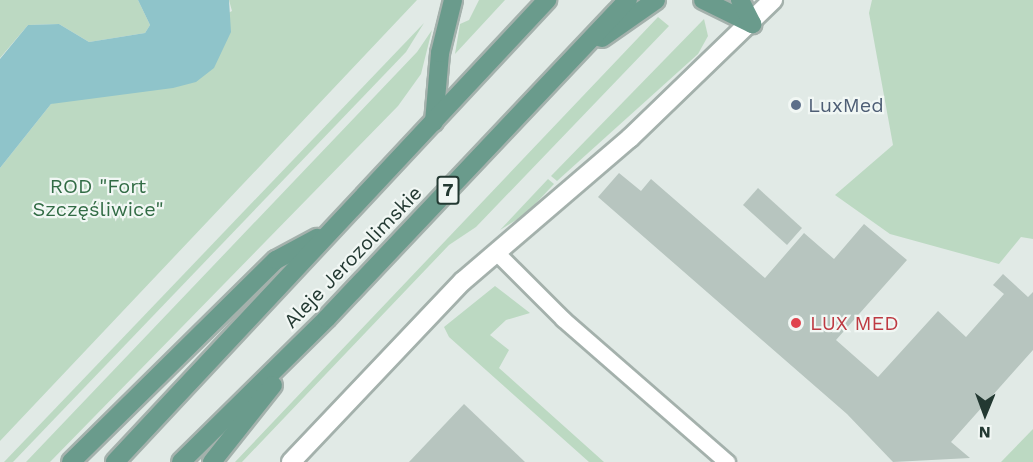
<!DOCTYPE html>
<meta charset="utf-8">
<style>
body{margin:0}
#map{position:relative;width:1033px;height:462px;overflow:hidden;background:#e1eae6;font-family:"Work Sans",sans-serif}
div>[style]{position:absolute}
.green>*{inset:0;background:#bcd9c2}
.water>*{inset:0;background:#8fc4ca}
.building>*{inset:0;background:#b7c5bf}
.roads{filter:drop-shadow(2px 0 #a4b1ac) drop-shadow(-2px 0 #a4b1ac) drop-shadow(0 2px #a4b1ac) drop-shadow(0 -2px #a4b1ac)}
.service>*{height:15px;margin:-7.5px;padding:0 7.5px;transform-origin:7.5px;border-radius:7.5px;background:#fff}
.minor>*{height:18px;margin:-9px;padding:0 9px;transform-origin:9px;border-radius:9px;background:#fff}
.primary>*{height:18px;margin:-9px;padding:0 9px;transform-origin:9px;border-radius:9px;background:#6a9b8c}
.dots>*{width:16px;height:16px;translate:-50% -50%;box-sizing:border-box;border:3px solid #f1f7f4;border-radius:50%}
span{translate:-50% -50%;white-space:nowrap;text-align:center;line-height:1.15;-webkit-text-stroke:4.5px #f1f7f4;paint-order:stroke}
.shield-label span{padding:2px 4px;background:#f1f7f4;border:2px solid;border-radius:4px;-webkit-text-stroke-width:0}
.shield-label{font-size:18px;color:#233932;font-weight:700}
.service-label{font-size:20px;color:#4e5e75}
.left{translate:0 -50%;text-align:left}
.park-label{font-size:20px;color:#326c45}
.street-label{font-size:20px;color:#233932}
.health-label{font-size:20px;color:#be3a42}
.north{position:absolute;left:955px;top:384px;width:60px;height:60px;-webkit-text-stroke:4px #f1f7f4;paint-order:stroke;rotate:181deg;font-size:16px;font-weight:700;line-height:24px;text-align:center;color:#233932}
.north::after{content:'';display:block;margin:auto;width:21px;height:27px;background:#233932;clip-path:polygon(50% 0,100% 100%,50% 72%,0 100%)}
</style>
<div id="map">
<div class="green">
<div style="clip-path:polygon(0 0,138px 0,150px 25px,145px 33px,89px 42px,59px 24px,28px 25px,0 58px)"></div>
<div style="clip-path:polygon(229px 0,417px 0,0 441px,0 168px,51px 104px,232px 11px)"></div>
<div style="clip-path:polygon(479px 0,505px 0,455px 54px,460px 24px,469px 20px)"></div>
<div style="clip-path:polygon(872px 0,1033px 0,1033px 239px,1021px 237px,999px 264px,890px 234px,835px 195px,893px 145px,869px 13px)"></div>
<div style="clip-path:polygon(658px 17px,669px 26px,476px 227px,449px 245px,242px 462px,235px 462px)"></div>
<div style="clip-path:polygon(704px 19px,708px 36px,698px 54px,557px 181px,551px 176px)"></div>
<div style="clip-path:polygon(424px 23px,406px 52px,13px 462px,4px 462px)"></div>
<div style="clip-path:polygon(432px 30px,421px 74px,398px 106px,50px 462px,26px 462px,417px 52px)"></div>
<div style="clip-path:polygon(548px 179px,554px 184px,526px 214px,500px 230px)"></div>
<div style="clip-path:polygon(495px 286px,530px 313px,506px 320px,490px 335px,509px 350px,499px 368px,604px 462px,589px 462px,449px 337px,444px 327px)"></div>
<div style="clip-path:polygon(1033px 429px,1033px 462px,1001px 462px)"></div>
</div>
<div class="water">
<div style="clip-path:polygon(138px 0,229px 0,231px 32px,214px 68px,196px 82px,173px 88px,51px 104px,0 168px,0 59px,28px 25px,59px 24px,89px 42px,145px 33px,150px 25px)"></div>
</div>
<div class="building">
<div style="clip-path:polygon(619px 173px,641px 191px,651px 179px,765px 278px,804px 233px,834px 259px,864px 224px,907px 260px,836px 340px,878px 377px,938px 311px,966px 337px,1004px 294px,993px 285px,1003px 274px,1028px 297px,1033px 292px,1033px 350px,951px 442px,970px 458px,893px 462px,847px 414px,598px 197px)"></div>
<div style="clip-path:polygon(758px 188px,802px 228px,787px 245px,743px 205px)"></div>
<div style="clip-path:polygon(464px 404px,525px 462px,409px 462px)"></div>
</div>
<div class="roads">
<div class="service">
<div style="left:497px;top:253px;width:93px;rotate:45deg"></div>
<div style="left:563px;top:319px;width:218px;rotate:41.1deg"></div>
</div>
<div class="minor">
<div style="left:291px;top:462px;width:250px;rotate:-46.5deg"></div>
<div style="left:463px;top:281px;width:220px;rotate:-40.6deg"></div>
<div style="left:630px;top:138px;width:199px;rotate:-44deg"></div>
</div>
<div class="primary">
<div style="left:703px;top:0;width:55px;rotate:26.1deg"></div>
<div style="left:740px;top:0;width:27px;rotate:63deg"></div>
<div style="left:602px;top:38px;width:66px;rotate:-35.1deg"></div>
<div style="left:434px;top:122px;width:69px;rotate:-85deg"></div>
<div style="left:440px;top:53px;width:55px;rotate:-76.2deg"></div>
<div style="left:71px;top:462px;width:288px;rotate:-44.6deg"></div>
<div style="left:276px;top:260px;width:47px;rotate:-28.2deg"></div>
<div style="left:115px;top:462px;width:633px;rotate:-46.92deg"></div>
<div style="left:181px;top:462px;width:205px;rotate:-44.6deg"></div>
<div style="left:327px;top:318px;width:438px;rotate:-46.6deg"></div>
<div style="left:212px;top:462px;width:98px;rotate:-51.6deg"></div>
</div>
</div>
<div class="dots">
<div style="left:796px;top:105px;background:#5c6f8a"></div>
<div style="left:796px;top:323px;background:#e0444e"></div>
</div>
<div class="shield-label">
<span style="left:448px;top:190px">7</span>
</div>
<div class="service-label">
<span class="left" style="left:808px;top:105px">LuxMed</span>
</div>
<div class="park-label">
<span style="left:98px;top:198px">ROD "Fort<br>Szczęśliwice"</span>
</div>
<div class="street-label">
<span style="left:353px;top:257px;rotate:-46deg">Aleje Jerozolimskie</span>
</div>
<div class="health-label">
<span class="left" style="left:810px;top:323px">LUX MED</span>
</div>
<div class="north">N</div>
</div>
